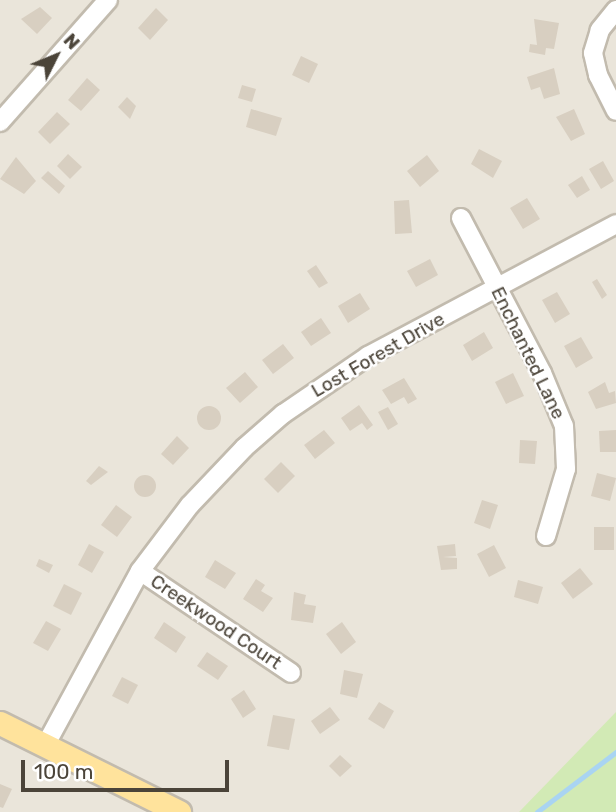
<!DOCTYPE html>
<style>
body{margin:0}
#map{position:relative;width:616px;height:812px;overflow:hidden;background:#f6f3ec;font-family:Rubik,sans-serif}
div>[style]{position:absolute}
.residential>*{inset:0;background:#eae5da}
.green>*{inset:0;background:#d2eab5}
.stream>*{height:4.5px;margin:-2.25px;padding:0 2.25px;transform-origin:2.25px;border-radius:2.25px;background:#a9d4f2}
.building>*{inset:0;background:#d8cfc1}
.round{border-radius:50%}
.roads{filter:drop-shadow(2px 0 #c2bbae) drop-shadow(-2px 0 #c2bbae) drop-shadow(0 2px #c2bbae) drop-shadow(0 -2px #c2bbae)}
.minor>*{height:18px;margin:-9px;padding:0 9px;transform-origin:9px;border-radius:9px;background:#fff}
.major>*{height:23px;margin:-11.5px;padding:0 11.5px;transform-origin:11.5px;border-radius:11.5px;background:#ffe39c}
span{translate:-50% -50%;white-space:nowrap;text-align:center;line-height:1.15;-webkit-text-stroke:5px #fff;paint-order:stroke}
.street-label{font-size:19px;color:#4b4439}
.north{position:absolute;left:21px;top:21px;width:70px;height:70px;-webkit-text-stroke:5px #fff;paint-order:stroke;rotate:47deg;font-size:19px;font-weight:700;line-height:28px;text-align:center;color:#4b4439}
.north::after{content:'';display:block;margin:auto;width:24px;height:32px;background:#4b4439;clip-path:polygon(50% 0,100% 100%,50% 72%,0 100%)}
.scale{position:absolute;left:21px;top:760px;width:208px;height:32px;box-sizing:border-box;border:4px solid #4b4439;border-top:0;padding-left:9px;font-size:21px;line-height:24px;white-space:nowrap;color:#4b4439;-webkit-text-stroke:5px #fff;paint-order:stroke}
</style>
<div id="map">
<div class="residential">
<div style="clip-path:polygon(0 0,616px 0,616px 738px,542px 812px,0 812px)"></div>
</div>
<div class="green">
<div style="clip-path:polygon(616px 712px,616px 812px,519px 812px)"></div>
</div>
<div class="stream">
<div style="left:537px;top:812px;width:99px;rotate:-37.2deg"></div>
</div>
<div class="building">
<div style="clip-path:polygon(40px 7px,52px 18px,37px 34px,21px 19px)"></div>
<div style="clip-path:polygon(156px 8px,168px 20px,150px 40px,138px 28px)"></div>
<div style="clip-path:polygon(534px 19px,559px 23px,554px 49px,546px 48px,545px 55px,529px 52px,530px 44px,537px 45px)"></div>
<div style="clip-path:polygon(301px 56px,318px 64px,309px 83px,292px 75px)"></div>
<div style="clip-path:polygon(554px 68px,560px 94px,544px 99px,540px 87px,531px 90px,527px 77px)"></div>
<div style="clip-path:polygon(87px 78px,100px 90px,81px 111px,68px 100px)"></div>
<div style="clip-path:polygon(242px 85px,256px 89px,252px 102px,238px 98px)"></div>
<div style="clip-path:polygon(127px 97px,136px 106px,130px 119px,118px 107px)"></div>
<div style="clip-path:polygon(251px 109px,282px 118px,276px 136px,246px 127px)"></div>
<div style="clip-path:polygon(574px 109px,585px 134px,571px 141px,556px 117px)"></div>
<div style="clip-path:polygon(57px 112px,70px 124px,50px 144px,38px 132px)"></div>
<div style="clip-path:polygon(479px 149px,502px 161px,493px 178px,471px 164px)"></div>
<div style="clip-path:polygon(68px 154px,82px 167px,70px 179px,57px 166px)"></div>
<div style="clip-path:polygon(427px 155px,439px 171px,420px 187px,407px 171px)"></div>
<div style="clip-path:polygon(16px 157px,36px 181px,24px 194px,0 179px)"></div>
<div style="clip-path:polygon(603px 161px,614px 181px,601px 189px,589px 169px)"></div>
<div style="clip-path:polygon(48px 171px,65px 186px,59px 194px,41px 178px)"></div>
<div style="clip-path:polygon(582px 176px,590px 190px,577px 198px,568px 185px)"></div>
<div style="clip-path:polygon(527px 198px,540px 219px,523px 229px,510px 208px)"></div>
<div style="clip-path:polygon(409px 200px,412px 233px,395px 234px,394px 201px)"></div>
<div style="clip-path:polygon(430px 259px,438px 275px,416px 287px,407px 271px)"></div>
<div style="clip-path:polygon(316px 265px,328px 283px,319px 288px,307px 271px)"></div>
<div style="clip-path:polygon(597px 279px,607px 295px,602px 299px,592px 282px)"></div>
<div style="clip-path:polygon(557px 292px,570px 314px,555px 323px,542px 300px)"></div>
<div style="clip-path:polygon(360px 293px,370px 309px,348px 323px,338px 306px)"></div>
<div style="clip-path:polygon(321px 318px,331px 333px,311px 346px,301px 332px)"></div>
<div style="clip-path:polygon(484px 332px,493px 348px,472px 361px,463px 345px)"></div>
<div style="clip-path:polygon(581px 337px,593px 358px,576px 368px,564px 346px)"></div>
<div style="clip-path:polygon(283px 344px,294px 358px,273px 374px,262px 360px)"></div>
<div style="clip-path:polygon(245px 372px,258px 387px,240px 403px,226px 388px)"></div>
<div style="clip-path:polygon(513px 373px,524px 396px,506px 404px,495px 382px)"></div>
<div style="clip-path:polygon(404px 378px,417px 399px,408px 404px,404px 397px,391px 404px,382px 390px)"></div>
<div style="clip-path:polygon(605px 382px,609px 393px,615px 391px,616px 403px,596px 409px,588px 392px)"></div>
<div style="clip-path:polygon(359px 405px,373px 425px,367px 430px,362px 423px,350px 431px,341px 418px)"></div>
<div class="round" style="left:197px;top:406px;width:24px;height:24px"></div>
<div style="clip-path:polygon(388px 407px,398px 424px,388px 430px,378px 412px)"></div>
<div style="clip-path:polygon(324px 430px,335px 443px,315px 459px,304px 445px)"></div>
<div style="clip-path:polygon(616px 430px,616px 452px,600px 452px,599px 431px)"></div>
<div style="clip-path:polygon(177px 436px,189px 448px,173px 465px,161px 454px)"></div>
<div style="clip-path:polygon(520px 440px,537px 441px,535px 464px,519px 463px)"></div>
<div style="clip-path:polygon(281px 462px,295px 476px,278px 493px,264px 479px)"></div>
<div style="clip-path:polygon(99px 466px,108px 472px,91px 485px,86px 481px)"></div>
<div style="clip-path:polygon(597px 473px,616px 478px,610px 501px,591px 496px)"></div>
<div class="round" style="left:134px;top:475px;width:22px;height:22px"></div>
<div style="clip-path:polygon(482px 500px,498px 505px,490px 529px,474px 523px)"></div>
<div style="clip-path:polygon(116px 505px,132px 517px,117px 537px,101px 525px)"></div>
<div style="clip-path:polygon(594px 527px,614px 527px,614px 550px,594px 550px)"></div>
<div style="clip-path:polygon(89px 544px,104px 552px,92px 573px,78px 565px)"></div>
<div style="clip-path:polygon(455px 544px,456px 556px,443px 557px,457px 558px,457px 569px,441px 570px,437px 546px)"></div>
<div style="clip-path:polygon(494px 545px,506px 568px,489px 577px,477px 554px)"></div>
<div style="clip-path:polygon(39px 559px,53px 565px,49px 573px,36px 566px)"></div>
<div style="clip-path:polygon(215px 560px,236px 573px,225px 589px,205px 577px)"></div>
<div style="clip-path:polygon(580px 568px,593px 584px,573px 599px,561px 583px)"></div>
<div style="clip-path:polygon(256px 579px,265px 585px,261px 591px,273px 598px,263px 612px,243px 599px)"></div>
<div style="clip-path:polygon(518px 580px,543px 587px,538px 604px,514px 597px)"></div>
<div style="clip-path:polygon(64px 584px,82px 593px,71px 615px,53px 606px)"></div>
<div style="clip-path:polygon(294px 592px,306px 595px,304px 604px,316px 606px,313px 623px,291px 620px)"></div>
<div style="clip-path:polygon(46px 621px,61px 629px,48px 651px,33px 643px)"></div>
<div style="clip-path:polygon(164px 622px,186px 637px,176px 653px,154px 638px)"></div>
<div style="clip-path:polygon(342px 622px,356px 642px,341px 654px,326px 634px)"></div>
<div style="clip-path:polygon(207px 652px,228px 666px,218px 680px,197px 666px)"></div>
<div style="clip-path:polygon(344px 670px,363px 674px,357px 698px,340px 694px)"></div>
<div style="clip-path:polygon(122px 677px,138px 685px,128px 704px,112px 696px)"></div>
<div style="clip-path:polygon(244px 690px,256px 709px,243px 718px,231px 699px)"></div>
<div style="clip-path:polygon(379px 702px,394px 711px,384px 729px,368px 719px)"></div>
<div style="clip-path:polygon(330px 707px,340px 720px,320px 734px,311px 721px)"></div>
<div style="clip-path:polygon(273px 715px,295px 719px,289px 750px,267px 746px)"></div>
<div style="clip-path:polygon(340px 755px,352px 766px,340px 777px,329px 766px)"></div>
<div style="clip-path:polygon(0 784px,12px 789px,3px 808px,0 807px)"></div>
</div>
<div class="roads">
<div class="minor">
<div style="left:616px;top:10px;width:26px;rotate:129deg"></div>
<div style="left:600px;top:30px;width:24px;rotate:107deg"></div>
<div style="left:593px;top:53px;width:23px;rotate:77deg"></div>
<div style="left:598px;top:75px;width:40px;rotate:63.4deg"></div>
<div style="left:0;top:122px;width:163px;rotate:-48.5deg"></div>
<div style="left:461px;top:218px;width:175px;rotate:62.4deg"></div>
<div style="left:542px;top:373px;width:57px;rotate:67.5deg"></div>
<div style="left:564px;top:426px;width:43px;rotate:87.3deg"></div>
<div style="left:566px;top:469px;width:70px;rotate:106.6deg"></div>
<div style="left:140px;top:571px;width:182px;rotate:34deg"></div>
<div style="left:45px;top:746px;width:199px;rotate:-61.5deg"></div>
<div style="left:140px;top:571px;width:83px;rotate:-52.9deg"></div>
<div style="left:190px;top:505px;width:79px;rotate:-46.5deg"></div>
<div style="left:244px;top:448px;width:52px;rotate:-41.1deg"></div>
<div style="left:283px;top:414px;width:103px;rotate:-34.3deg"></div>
<div style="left:368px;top:356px;width:281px;rotate:-28deg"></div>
</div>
<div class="major">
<div style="left:0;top:723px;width:200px;rotate:26.4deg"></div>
</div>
</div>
<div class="street-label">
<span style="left:528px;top:353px;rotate:64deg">Enchanted Lane</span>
<span style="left:378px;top:355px;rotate:-30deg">Lost Forest Drive</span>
<span style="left:216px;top:622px;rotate:34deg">Creekwood Court</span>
</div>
<div class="north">N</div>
<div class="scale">100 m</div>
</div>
